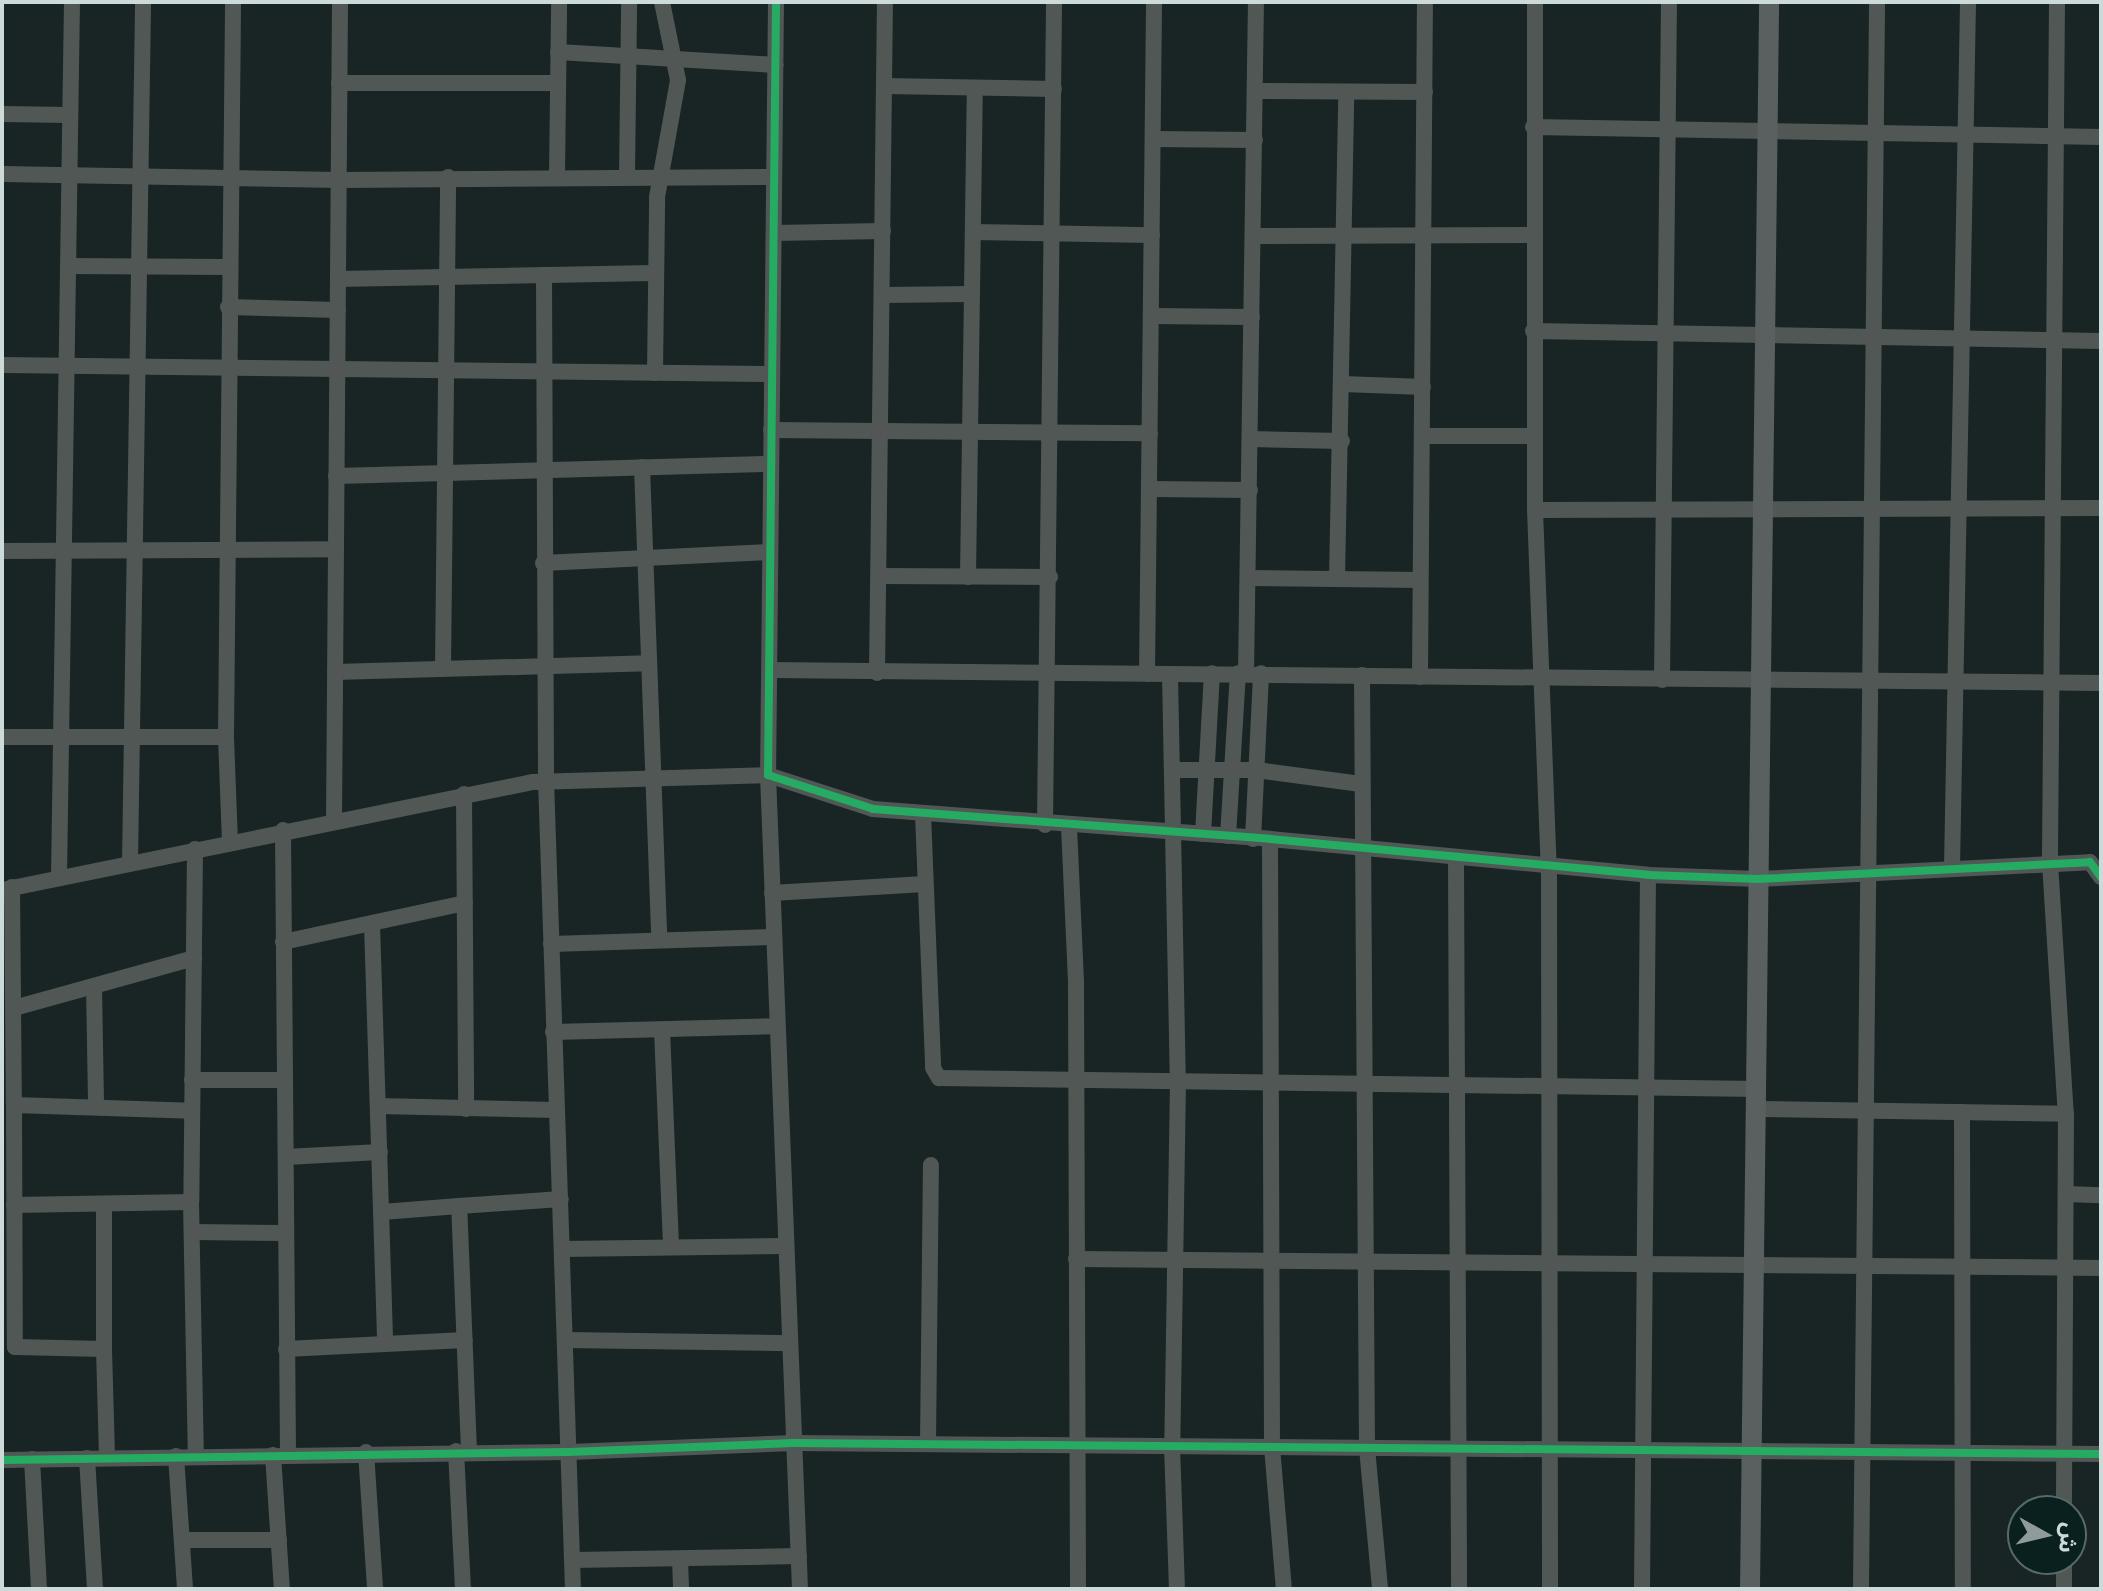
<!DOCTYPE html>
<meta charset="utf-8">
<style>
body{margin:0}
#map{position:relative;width:2103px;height:1591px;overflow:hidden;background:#182524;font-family:Jost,"Noto Sans Arabic",sans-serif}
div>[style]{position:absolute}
.minor>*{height:16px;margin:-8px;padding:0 8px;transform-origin:8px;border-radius:8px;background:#515755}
.major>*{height:20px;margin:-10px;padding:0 10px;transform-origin:10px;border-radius:10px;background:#5a605f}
.cycleway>*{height:8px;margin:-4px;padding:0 4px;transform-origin:4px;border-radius:4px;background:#26ab63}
span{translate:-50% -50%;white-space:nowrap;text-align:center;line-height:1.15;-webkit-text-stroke:7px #09201f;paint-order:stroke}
.frame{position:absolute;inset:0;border:4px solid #cddada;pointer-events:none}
.north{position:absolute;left:2007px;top:1495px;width:80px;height:80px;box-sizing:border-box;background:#09201f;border:2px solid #576a6a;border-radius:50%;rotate:98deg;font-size:22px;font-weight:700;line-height:32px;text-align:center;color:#cddada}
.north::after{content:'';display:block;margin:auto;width:28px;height:36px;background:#8e9b9a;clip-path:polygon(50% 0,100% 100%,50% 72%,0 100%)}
</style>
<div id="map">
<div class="minor">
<div style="left:776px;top:2px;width:773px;rotate:90.59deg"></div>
<div style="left:768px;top:775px;width:110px;rotate:17.9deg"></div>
<div style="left:873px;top:809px;width:398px;rotate:4.3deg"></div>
<div style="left:1270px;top:839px;width:380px;rotate:5.4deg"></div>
<div style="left:1648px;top:875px;width:110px;rotate:2.1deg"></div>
<div style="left:1758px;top:879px;width:332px;rotate:-2.9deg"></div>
<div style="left:2090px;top:862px;width:19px;rotate:54deg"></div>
<div style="left:1535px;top:2px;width:508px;rotate:90deg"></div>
<div style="left:1535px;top:510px;width:357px;rotate:87.8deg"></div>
<div style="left:1549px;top:867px;width:722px;rotate:89.92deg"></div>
<div style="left:2057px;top:2px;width:861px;rotate:90.47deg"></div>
<div style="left:2050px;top:863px;width:252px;rotate:86.4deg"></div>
<div style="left:2066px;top:1114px;width:397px;rotate:90.3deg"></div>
<div style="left:558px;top:52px;width:218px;rotate:3.4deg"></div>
<div style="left:339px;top:83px;width:218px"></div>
<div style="left:884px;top:86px;width:170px;rotate:1deg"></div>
<div style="left:1256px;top:91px;width:169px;rotate:0.3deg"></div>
<div style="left:2px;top:114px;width:67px;rotate:0.9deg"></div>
<div style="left:1533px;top:127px;width:568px;rotate:1.01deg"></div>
<div style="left:1153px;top:139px;width:102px;rotate:0.6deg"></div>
<div style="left:2px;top:174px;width:337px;rotate:1deg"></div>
<div style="left:339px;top:180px;width:435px;rotate:-0.4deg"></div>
<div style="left:557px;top:176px;width:174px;rotate:-89.3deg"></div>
<div style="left:627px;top:176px;width:174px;rotate:-89.3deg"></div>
<div style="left:973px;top:232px;width:179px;rotate:1deg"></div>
<div style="left:774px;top:233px;width:109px;rotate:-1.1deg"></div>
<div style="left:1254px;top:236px;width:278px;rotate:-0.2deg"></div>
<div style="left:68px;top:266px;width:161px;rotate:0.4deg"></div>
<div style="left:544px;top:275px;width:505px;rotate:89.77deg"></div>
<div style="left:546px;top:780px;width:809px;rotate:88.09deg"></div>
<div style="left:338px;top:279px;width:315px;rotate:-1.1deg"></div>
<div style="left:883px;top:295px;width:89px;rotate:-0.6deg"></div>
<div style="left:228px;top:307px;width:110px;rotate:1.6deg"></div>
<div style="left:1151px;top:316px;width:101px;rotate:0.6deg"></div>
<div style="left:1533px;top:331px;width:568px;rotate:1.01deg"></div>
<div style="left:2px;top:365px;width:769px;rotate:0.67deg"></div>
<div style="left:655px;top:373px;width:176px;rotate:-89.3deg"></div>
<div style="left:657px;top:197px;width:119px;rotate:-79.8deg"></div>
<div style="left:678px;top:80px;width:80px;rotate:-101.6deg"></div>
<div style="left:1343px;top:384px;width:80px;rotate:2.1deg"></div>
<div style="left:771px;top:430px;width:379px;rotate:0.5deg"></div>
<div style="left:1423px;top:436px;width:111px"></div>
<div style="left:1250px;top:439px;width:92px;rotate:1.2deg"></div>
<div style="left:642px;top:467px;width:473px;rotate:87.9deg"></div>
<div style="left:336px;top:476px;width:434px;rotate:-1.6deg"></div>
<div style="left:1150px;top:489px;width:100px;rotate:0.6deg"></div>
<div style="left:1535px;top:510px;width:566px;rotate:-0.2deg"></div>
<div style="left:2px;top:551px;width:334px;rotate:-0.3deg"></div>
<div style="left:543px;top:563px;width:226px;rotate:-2.8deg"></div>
<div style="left:879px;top:576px;width:171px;rotate:0.3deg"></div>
<div style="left:968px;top:577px;width:489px;rotate:-89.2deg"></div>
<div style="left:1248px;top:578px;width:172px;rotate:0.7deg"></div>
<div style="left:1337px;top:579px;width:487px;rotate:-88.9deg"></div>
<div style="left:443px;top:669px;width:492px;rotate:-89.4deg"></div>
<div style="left:770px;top:670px;width:1331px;rotate:0.56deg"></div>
<div style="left:335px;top:672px;width:313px;rotate:-1.6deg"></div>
<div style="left:877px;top:673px;width:671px;rotate:-89.32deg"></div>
<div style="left:1246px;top:673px;width:671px;rotate:-89.15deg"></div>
<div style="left:1147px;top:674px;width:672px;rotate:-89.4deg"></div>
<div style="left:1170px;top:674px;width:407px;rotate:88.9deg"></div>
<div style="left:1178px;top:1081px;width:365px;rotate:90.9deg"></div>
<div style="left:1172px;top:1446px;width:143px;rotate:88deg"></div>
<div style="left:1362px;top:675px;width:773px;rotate:89.63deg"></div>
<div style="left:1367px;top:1448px;width:142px;rotate:84.7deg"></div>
<div style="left:1420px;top:677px;width:675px;rotate:-89.58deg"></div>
<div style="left:1662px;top:680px;width:678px;rotate:-89.41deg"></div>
<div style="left:2px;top:737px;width:224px"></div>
<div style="left:1172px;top:770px;width:84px"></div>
<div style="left:1256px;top:770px;width:106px;rotate:7.6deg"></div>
<div style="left:464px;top:794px;width:315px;rotate:89.6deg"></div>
<div style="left:923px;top:814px;width:254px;rotate:87.7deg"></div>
<div style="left:933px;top:1068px;width:12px;rotate:59deg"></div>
<div style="left:939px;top:1078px;width:819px;rotate:0.77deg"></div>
<div style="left:334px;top:820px;width:818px;rotate:-89.58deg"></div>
<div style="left:1045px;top:825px;width:823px;rotate:-89.37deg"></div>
<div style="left:1069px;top:827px;width:156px;rotate:87.4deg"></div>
<div style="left:1076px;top:983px;width:606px;rotate:89.81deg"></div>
<div style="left:283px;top:830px;width:624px;rotate:89.54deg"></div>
<div style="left:1203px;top:834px;width:161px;rotate:-86.8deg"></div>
<div style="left:1228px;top:836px;width:163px;rotate:-86.5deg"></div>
<div style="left:1253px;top:839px;width:166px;rotate:-87.2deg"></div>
<div style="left:1270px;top:839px;width:608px;rotate:89.81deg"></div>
<div style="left:1272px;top:1447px;width:143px;rotate:85.2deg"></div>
<div style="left:230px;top:842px;width:105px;rotate:-92.2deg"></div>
<div style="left:226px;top:737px;width:735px;rotate:-89.45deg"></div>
<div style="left:195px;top:849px;width:353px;rotate:90.6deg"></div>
<div style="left:191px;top:1202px;width:254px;rotate:88.9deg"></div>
<div style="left:1456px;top:859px;width:730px;rotate:89.76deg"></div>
<div style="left:130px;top:863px;width:861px;rotate:-89.13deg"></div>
<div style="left:1952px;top:868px;width:866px;rotate:-88.94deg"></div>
<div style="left:59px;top:877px;width:875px;rotate:-89.15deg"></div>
<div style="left:12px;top:887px;width:218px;rotate:89.5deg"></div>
<div style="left:14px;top:1105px;width:177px;rotate:1.9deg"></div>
<div style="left:2px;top:890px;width:542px;rotate:-11.5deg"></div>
<div style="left:533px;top:782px;width:235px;rotate:-1.7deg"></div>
<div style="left:768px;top:775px;width:815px;rotate:87.75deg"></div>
<div style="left:772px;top:893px;width:153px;rotate:-3.4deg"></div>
<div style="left:372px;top:924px;width:420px;rotate:88.2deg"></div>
<div style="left:283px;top:942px;width:186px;rotate:-12.1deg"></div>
<div style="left:551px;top:944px;width:222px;rotate:-1.8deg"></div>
<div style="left:94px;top:987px;width:120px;rotate:89deg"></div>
<div style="left:14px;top:1008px;width:187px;rotate:-15.5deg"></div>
<div style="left:662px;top:1030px;width:217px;rotate:87.6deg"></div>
<div style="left:553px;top:1032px;width:224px;rotate:-1.5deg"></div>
<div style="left:192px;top:1080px;width:92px"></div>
<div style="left:14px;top:1105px;width:242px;rotate:89.8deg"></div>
<div style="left:15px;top:1347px;width:89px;rotate:1.3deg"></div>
<div style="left:104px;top:1349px;width:108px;rotate:88.4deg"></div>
<div style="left:378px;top:1106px;width:178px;rotate:1.3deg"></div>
<div style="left:1757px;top:1109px;width:309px;rotate:0.9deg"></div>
<div style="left:1962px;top:1112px;width:477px;rotate:89.9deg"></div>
<div style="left:286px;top:1157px;width:94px;rotate:-3deg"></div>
<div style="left:2066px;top:1194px;width:35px;rotate:2deg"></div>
<div style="left:14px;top:1205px;width:177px;rotate:-1deg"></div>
<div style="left:382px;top:1212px;width:77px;rotate:-4.5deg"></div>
<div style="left:192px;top:1232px;width:94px;rotate:0.6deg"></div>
<div style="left:563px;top:1249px;width:223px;rotate:-0.8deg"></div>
<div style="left:1076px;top:1259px;width:1025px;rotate:0.5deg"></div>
<div style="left:565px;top:1340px;width:225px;rotate:0.8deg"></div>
<div style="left:104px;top:1349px;width:145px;rotate:-90deg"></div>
<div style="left:286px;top:1349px;width:179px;rotate:-2.9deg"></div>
<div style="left:928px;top:1444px;width:279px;rotate:-89.4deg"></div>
<div style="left:456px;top:1451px;width:138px;rotate:87.1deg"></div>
<div style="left:469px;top:1451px;width:245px;rotate:-92.3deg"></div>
<div style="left:459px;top:1206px;width:102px;rotate:-3.9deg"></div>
<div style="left:366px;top:1452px;width:137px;rotate:86.2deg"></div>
<div style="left:273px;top:1455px;width:134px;rotate:86.2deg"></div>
<div style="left:176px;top:1456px;width:133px;rotate:86.1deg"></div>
<div style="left:87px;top:1458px;width:131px;rotate:86.5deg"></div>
<div style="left:32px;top:1459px;width:130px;rotate:86.9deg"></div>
<div style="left:2px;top:1460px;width:567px;rotate:-0.81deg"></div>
<div style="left:569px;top:1452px;width:224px;rotate:-2.3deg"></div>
<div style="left:793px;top:1443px;width:1308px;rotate:0.48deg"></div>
<div style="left:182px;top:1540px;width:97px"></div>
<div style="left:680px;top:1559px;width:30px;rotate:88deg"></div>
<div style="left:573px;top:1560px;width:226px;rotate:-1deg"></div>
<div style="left:1642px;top:1589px;width:714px;rotate:-89.52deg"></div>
<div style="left:1861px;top:1589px;width:1587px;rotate:-89.42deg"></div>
<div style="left:2064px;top:1589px;width:30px;rotate:-90deg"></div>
</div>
<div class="major">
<div style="left:1750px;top:1589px;width:1587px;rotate:-89.31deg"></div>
</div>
<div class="cycleway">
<div style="left:776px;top:2px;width:773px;rotate:90.59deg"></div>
<div style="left:768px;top:775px;width:110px;rotate:17.9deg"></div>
<div style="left:873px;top:809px;width:398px;rotate:4.3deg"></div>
<div style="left:1270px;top:839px;width:380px;rotate:5.4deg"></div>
<div style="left:1648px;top:875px;width:110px;rotate:2.1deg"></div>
<div style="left:1758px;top:879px;width:332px;rotate:-2.9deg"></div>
<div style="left:2090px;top:862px;width:19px;rotate:54deg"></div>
<div style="left:2px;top:1460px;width:567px;rotate:-0.81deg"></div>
<div style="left:569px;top:1452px;width:224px;rotate:-2.3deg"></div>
<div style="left:793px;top:1443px;width:1308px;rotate:0.48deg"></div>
</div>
<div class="frame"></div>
<div class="north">ش</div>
</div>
